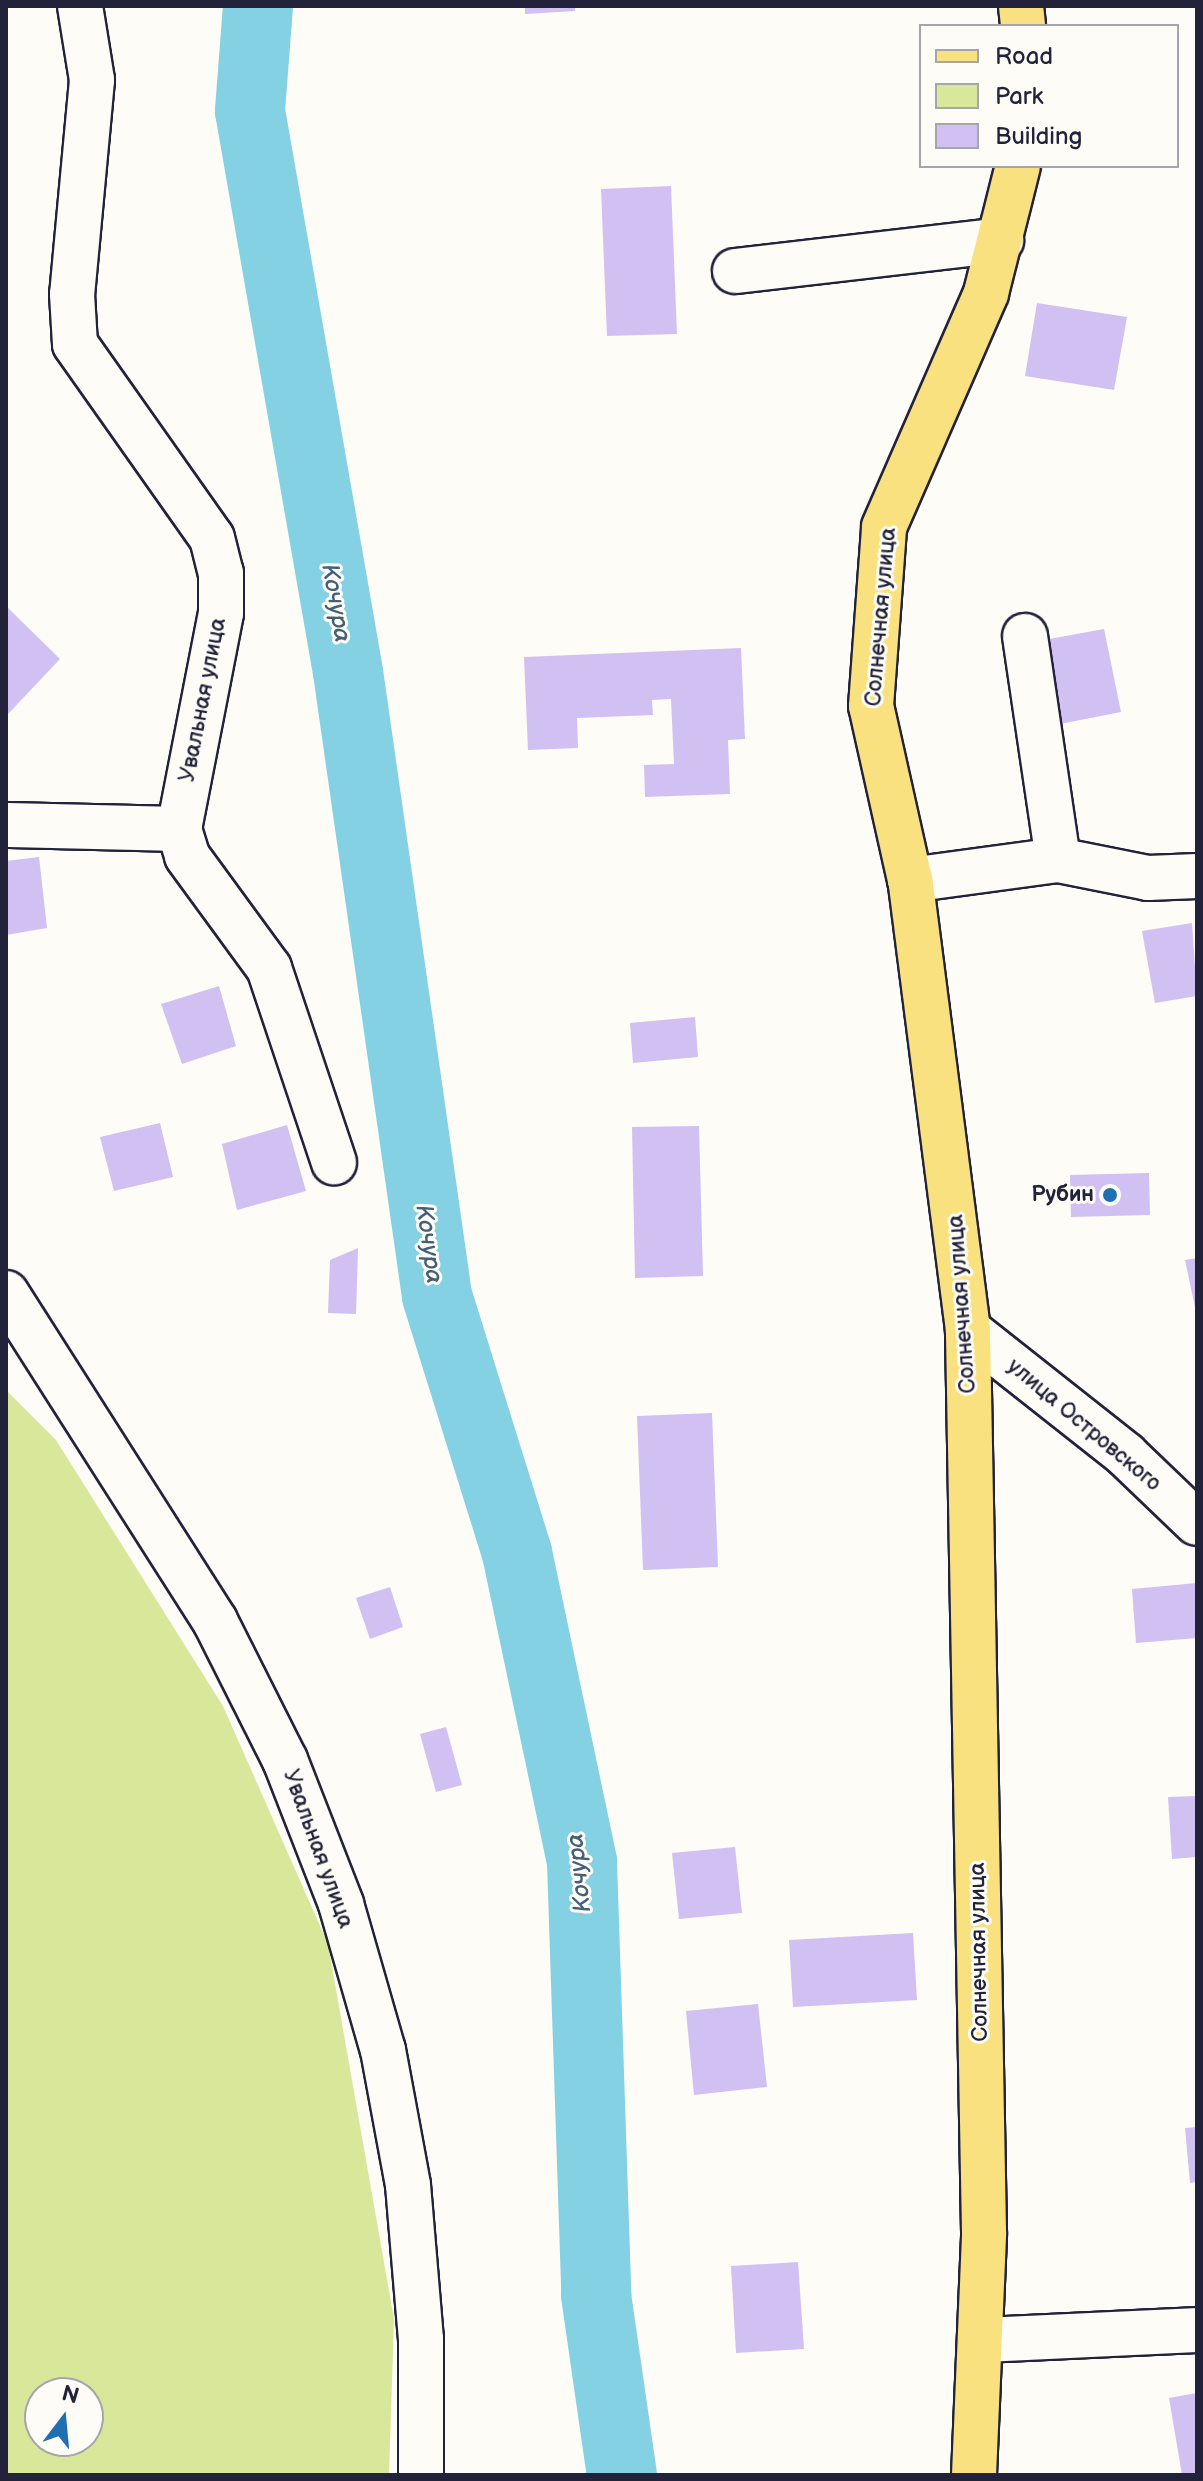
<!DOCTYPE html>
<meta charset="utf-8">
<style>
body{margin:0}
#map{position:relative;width:1203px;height:2481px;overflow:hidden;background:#fdfcf7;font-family:"Balsamiq Sans",sans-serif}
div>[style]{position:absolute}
.green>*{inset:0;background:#d9e79a}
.river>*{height:70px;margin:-35px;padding:0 35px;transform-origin:35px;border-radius:35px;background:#84d1e3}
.building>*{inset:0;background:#d1c0f2}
.roads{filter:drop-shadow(2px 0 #22223b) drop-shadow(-2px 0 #22223b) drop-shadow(0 2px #22223b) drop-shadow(0 -2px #22223b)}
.minor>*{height:44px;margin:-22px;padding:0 22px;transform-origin:22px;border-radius:22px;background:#fdfcf7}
.major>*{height:44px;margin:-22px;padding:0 22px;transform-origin:22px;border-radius:22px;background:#fae180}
.dots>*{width:22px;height:22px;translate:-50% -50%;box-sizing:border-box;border:4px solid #fdfcf7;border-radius:50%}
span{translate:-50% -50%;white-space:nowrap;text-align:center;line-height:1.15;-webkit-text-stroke:6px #fdfcf7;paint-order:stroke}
.street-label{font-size:22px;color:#22223b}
.poi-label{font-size:22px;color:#22223b;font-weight:700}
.right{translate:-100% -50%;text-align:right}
.water-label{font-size:24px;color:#445f76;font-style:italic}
.frame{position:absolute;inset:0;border:8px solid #22223b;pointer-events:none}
.legend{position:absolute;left:919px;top:24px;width:260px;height:144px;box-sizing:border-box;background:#fdfcf7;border:2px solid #a5a5ac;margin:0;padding:10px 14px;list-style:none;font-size:24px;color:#22223b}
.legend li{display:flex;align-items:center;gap:16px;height:40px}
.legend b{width:40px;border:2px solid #a5a5ac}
.north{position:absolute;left:24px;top:2377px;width:80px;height:80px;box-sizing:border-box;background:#fdfcf7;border:2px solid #a5a5ac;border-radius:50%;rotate:16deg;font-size:22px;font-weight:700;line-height:32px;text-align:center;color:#22223b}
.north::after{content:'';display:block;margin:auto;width:28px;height:36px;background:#1f6fb2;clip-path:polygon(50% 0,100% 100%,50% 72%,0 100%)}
</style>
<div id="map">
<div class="green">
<div style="clip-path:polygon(evenodd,6px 1390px,56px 1440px,223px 1706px,328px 1944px,394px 2319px,389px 2475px,6px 2475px,6px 1390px,40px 2393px,88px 2393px,88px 2441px,40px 2441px,40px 2393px)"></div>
</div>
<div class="river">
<div style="left:258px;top:6px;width:105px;rotate:94.4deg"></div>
<div style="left:250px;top:111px;width:569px;rotate:80.09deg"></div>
<div style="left:348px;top:672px;width:630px;rotate:81.88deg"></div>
<div style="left:437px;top:1296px;width:269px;rotate:72.7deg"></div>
<div style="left:517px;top:1553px;width:316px;rotate:78.1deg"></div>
<div style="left:582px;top:1862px;width:433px;rotate:88.1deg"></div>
<div style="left:596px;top:2295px;width:182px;rotate:81.8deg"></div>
</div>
<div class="building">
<div style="clip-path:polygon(525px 6px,575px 6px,575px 11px,525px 14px)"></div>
<div style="clip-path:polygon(671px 186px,677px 334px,607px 336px,601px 189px)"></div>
<div style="clip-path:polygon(1037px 303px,1127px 317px,1114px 390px,1025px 376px)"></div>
<div style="clip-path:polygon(6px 606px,60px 659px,8px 714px,6px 711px)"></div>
<div style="clip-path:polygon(1104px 629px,1121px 712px,1060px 724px,1044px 640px)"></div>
<div style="clip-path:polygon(741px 648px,745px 739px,728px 740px,730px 794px,645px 797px,644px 765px,674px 764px,671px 699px,652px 700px,653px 715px,577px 718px,578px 748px,528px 750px,524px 657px)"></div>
<div style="clip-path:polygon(39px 857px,47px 928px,6px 935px,6px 861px)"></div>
<div style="clip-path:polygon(1192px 923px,1197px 996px,1155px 1003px,1142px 931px)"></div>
<div style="clip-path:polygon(219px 986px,236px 1046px,182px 1064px,161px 1004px)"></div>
<div style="clip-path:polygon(695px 1017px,698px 1057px,633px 1063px,630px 1023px)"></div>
<div style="clip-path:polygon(160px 1123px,173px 1177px,114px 1191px,100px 1137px)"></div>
<div style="clip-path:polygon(287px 1125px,306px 1191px,237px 1210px,222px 1144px)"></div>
<div style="clip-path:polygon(699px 1126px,703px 1276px,635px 1278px,632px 1127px)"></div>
<div style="clip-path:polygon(1149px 1173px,1150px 1215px,1071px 1217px,1070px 1175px)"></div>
<div style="clip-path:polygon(358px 1248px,356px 1314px,328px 1313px,330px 1260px)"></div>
<div style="clip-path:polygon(1197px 1258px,1197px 1312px,1196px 1312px,1185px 1260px)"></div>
<div style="clip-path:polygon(712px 1413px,718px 1567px,643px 1570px,637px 1416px)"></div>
<div style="clip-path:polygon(1197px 1583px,1197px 1638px,1136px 1643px,1132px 1589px)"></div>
<div style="clip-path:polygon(390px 1587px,403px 1627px,370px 1639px,356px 1598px)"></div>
<div style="clip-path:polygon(446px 1727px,462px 1785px,436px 1792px,420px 1734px)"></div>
<div style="clip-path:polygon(1197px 1796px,1197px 1857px,1172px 1859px,1168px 1797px)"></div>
<div style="clip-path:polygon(735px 1847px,742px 1913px,679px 1919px,672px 1853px)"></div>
<div style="clip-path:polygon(913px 1933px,917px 2000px,793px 2007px,789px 1940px)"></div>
<div style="clip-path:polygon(758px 2004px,767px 2087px,694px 2095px,686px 2011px)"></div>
<div style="clip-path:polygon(1197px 2127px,1197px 2182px,1190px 2183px,1185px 2128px)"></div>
<div style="clip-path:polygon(798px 2262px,804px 2349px,736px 2353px,731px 2266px)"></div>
<div style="clip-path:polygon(1197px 2393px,1197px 2475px,1182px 2475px,1169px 2398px)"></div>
</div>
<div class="roads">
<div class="minor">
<div style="left:80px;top:6px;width:75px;rotate:80.8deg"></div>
<div style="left:92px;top:80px;width:215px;rotate:95.3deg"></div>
<div style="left:72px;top:294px;width:50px;rotate:86.6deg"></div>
<div style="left:75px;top:344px;width:237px;rotate:54.8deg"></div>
<div style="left:212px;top:538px;width:36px;rotate:76deg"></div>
<div style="left:221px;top:573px;width:40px;rotate:90deg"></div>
<div style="left:221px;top:613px;width:220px;rotate:101deg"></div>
<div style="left:179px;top:829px;width:28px;rotate:73deg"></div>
<div style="left:187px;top:856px;width:139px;rotate:53.8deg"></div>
<div style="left:269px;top:968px;width:205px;rotate:71.5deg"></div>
<div style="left:735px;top:271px;width:268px;rotate:-6.6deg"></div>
<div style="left:1025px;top:636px;width:226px;rotate:81.6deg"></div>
<div style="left:6px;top:825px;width:173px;rotate:1.3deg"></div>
<div style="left:910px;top:880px;width:149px;rotate:-7.7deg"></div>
<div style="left:1058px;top:860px;width:92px;rotate:11.3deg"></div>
<div style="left:1148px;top:878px;width:49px;rotate:-2.3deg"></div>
<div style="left:6px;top:1293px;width:389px;rotate:57.5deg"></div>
<div style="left:215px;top:1621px;width:156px;rotate:63.3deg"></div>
<div style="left:285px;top:1760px;width:155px;rotate:68.7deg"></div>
<div style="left:341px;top:1904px;width:152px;rotate:74deg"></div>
<div style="left:383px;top:2050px;width:137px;rotate:79.5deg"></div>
<div style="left:408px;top:2185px;width:155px;rotate:85.2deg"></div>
<div style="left:421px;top:2339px;width:136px;rotate:90deg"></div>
<div style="left:968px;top:1330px;width:201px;rotate:38.3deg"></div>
<div style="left:1126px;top:1455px;width:98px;rotate:43.8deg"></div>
<div style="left:984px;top:2340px;width:213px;rotate:-2.7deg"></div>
</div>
<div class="major">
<div style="left:1021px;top:6px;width:20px;rotate:84deg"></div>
<div style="left:974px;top:2475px;width:243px;rotate:-87.6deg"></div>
<div style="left:984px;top:2232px;width:902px;rotate:-91.02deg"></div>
<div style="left:968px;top:1330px;width:454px;rotate:-97.3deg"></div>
<div style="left:910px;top:880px;width:178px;rotate:-102.6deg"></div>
<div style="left:871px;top:706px;width:179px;rotate:-85.8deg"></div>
<div style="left:884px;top:527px;width:255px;rotate:-66.4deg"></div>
<div style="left:986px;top:293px;width:131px;rotate:-75.9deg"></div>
</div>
</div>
<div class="dots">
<div style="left:1110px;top:1195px;background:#1f6fb2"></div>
</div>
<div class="street-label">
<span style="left:881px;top:617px;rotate:-85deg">Солнечная улица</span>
<span style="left:203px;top:700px;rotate:-79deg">Увальная улица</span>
<span style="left:962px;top:1304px;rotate:-94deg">Солнечная улица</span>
<span style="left:1084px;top:1425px;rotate:40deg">улица Островского</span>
<span style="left:318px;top:1849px;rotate:70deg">Увальная улица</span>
<span style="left:979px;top:1952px;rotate:-91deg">Солнечная улица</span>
</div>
<div class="poi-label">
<span class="right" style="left:1094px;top:1195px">Рубин</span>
</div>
<div class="water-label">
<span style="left:336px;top:603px;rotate:80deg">Кочура</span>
<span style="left:429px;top:1244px;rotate:82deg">Кочура</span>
<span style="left:579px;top:1873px;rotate:-96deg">Кочура</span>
</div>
<div class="frame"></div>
<ul class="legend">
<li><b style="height:10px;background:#fae180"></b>Road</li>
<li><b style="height:22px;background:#d9e79a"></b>Park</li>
<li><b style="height:22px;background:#d1c0f2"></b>Building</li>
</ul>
<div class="north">N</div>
</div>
